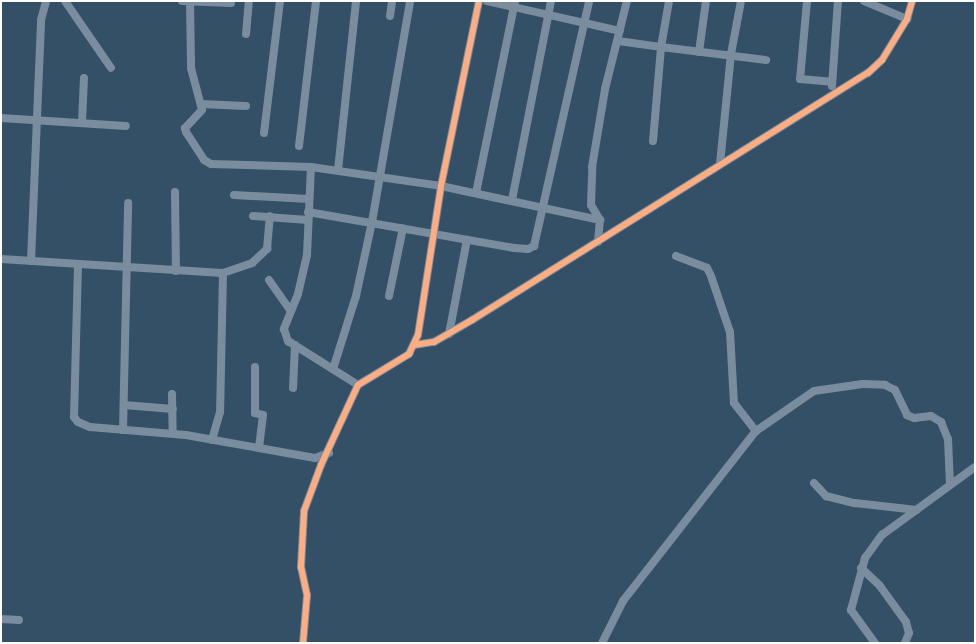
<!DOCTYPE html>
<style>
body{margin:0}
#map{position:relative;width:976px;height:644px;overflow:hidden;background:#345067;font-family:Arial,sans-serif}
div>[style]{position:absolute}
.minor>*{height:8px;margin:-4px;padding:0 4px;transform-origin:4px;border-radius:4px;background:#798d9e}
.cycleway>*{height:6px;margin:-3px;padding:0 3px;transform-origin:3px;border-radius:3px;background:#ffac80}
span{translate:-50% -50%;white-space:nowrap;text-align:center;line-height:1.15;-webkit-text-stroke:4px #1f527c;paint-order:stroke}
.frame{position:absolute;inset:0;border:2px solid #fff;pointer-events:none}
</style>
<div id="map">
<div class="minor">
<div style="left:65px;top:1px;width:81px;rotate:55.5deg"></div>
<div style="left:182px;top:1px;width:49px;rotate:2.3deg"></div>
<div style="left:190px;top:1px;width:67px;rotate:89.1deg"></div>
<div style="left:191px;top:68px;width:43px;rotate:75.3deg"></div>
<div style="left:202px;top:110px;width:25px;rotate:133deg"></div>
<div style="left:185px;top:128px;width:4px;rotate:76deg"></div>
<div style="left:186px;top:132px;width:33px;rotate:57deg"></div>
<div style="left:204px;top:160px;width:8px;rotate:30deg"></div>
<div style="left:211px;top:164px;width:100px;rotate:1.7deg"></div>
<div style="left:311px;top:167px;width:88px;rotate:92.6deg"></div>
<div style="left:307px;top:255px;width:40px;rotate:103deg"></div>
<div style="left:298px;top:294px;width:38px;rotate:112deg"></div>
<div style="left:284px;top:329px;width:13px;rotate:72deg"></div>
<div style="left:288px;top:341px;width:83px;rotate:32.2deg"></div>
<div style="left:487px;top:1px;width:136px;rotate:12.7deg"></div>
<div style="left:807px;top:1px;width:78px;rotate:95.1deg"></div>
<div style="left:800px;top:79px;width:32px;rotate:5deg"></div>
<div style="left:864px;top:1px;width:47px;rotate:22.7deg"></div>
<div style="left:390px;top:16px;width:15px;rotate:-82deg"></div>
<div style="left:246px;top:34px;width:33px;rotate:-85deg"></div>
<div style="left:618px;top:41px;width:43px;rotate:7.9deg"></div>
<div style="left:661px;top:47px;width:47px;rotate:-80.1deg"></div>
<div style="left:699px;top:52px;width:51px;rotate:-82.2deg"></div>
<div style="left:832px;top:86px;width:85px;rotate:-86deg"></div>
<div style="left:201px;top:104px;width:45px;rotate:2.5deg"></div>
<div style="left:1px;top:118px;width:125px;rotate:3.7deg"></div>
<div style="left:82px;top:123px;width:45px;rotate:-87.5deg"></div>
<div style="left:264px;top:133px;width:133px;rotate:-83.1deg"></div>
<div style="left:653px;top:141px;width:94px;rotate:-85.1deg"></div>
<div style="left:661px;top:47px;width:106px;rotate:7.1deg"></div>
<div style="left:299px;top:146px;width:146px;rotate:-83.3deg"></div>
<div style="left:720px;top:164px;width:111px;rotate:-84.3deg"></div>
<div style="left:731px;top:54px;width:54px;rotate:-79.3deg"></div>
<div style="left:311px;top:167px;width:131px;rotate:8.3deg"></div>
<div style="left:441px;top:186px;width:163px;rotate:12.1deg"></div>
<div style="left:338px;top:170px;width:170px;rotate:-83.9deg"></div>
<div style="left:175px;top:192px;width:79px;rotate:89.3deg"></div>
<div style="left:476px;top:193px;width:196px;rotate:-78.5deg"></div>
<div style="left:234px;top:195px;width:75px;rotate:3.1deg"></div>
<div style="left:512px;top:200px;width:203px;rotate:-78.9deg"></div>
<div style="left:308px;top:212px;width:209px;rotate:9.9deg"></div>
<div style="left:514px;top:248px;width:14px;rotate:4deg"></div>
<div style="left:528px;top:249px;width:7px;rotate:-27deg"></div>
<div style="left:534px;top:246px;width:251px;rotate:-77.3deg"></div>
<div style="left:253px;top:216px;width:55px;rotate:4.2deg"></div>
<div style="left:598px;top:242px;width:22px;rotate:-85deg"></div>
<div style="left:600px;top:220px;width:17px;rotate:-121deg"></div>
<div style="left:591px;top:205px;width:38px;rotate:-88deg"></div>
<div style="left:592px;top:167px;width:79px;rotate:-80.5deg"></div>
<div style="left:605px;top:89px;width:91px;rotate:-76deg"></div>
<div style="left:676px;top:256px;width:33px;rotate:21deg"></div>
<div style="left:707px;top:268px;width:9px;rotate:63deg"></div>
<div style="left:711px;top:276px;width:59px;rotate:71.3deg"></div>
<div style="left:730px;top:332px;width:71px;rotate:86.8deg"></div>
<div style="left:734px;top:403px;width:36px;rotate:52deg"></div>
<div style="left:1px;top:259px;width:222px;rotate:3.6deg"></div>
<div style="left:223px;top:273px;width:139px;rotate:91.2deg"></div>
<div style="left:220px;top:412px;width:29px;rotate:106deg"></div>
<div style="left:31px;top:261px;width:241px;rotate:-87.6deg"></div>
<div style="left:41px;top:20px;width:20px;rotate:-75deg"></div>
<div style="left:78px;top:265px;width:152px;rotate:91.5deg"></div>
<div style="left:74px;top:417px;width:6px;rotate:51deg"></div>
<div style="left:78px;top:422px;width:13px;rotate:23deg"></div>
<div style="left:90px;top:427px;width:96px;rotate:4.8deg"></div>
<div style="left:186px;top:435px;width:131px;rotate:10.1deg"></div>
<div style="left:315px;top:458px;width:15px;rotate:-20deg"></div>
<div style="left:223px;top:273px;width:31px;rotate:-19deg"></div>
<div style="left:252px;top:263px;width:21px;rotate:-43deg"></div>
<div style="left:267px;top:249px;width:33px;rotate:-85deg"></div>
<div style="left:269px;top:280px;width:37px;rotate:55deg"></div>
<div style="left:389px;top:296px;width:69px;rotate:-78.4deg"></div>
<div style="left:449px;top:334px;width:96px;rotate:-79.2deg"></div>
<div style="left:414px;top:345px;width:20px;rotate:-9deg"></div>
<div style="left:434px;top:342px;width:44px;rotate:-30.1deg"></div>
<div style="left:472px;top:320px;width:467px;rotate:-32deg"></div>
<div style="left:868px;top:73px;width:19px;rotate:-43deg"></div>
<div style="left:882px;top:60px;width:48px;rotate:-58.6deg"></div>
<div style="left:907px;top:19px;width:19px;rotate:-74deg"></div>
<div style="left:255px;top:367px;width:46px;rotate:90deg"></div>
<div style="left:255px;top:413px;width:8px;rotate:14deg"></div>
<div style="left:263px;top:415px;width:31px;rotate:97deg"></div>
<div style="left:333px;top:369px;width:77px;rotate:-72.5deg"></div>
<div style="left:356px;top:296px;width:76px;rotate:-77.8deg"></div>
<div style="left:372px;top:222px;width:224px;rotate:-80.2deg"></div>
<div style="left:293px;top:388px;width:43px;rotate:-87.3deg"></div>
<div style="left:172px;top:394px;width:39px;rotate:89deg"></div>
<div style="left:124px;top:405px;width:49px;rotate:4.7deg"></div>
<div style="left:123px;top:430px;width:227px;rotate:-88.7deg"></div>
<div style="left:814px;top:483px;width:18px;rotate:47deg"></div>
<div style="left:826px;top:496px;width:30px;rotate:14deg"></div>
<div style="left:855px;top:503px;width:62px;rotate:6.4deg"></div>
<div style="left:861px;top:568px;width:26px;rotate:43deg"></div>
<div style="left:880px;top:586px;width:44px;rotate:54.2deg"></div>
<div style="left:906px;top:622px;width:11px;rotate:75deg"></div>
<div style="left:909px;top:633px;width:11px;rotate:112deg"></div>
<div style="left:1px;top:619px;width:18px;rotate:3deg"></div>
<div style="left:303px;top:643px;width:48px;rotate:-85.2deg"></div>
<div style="left:307px;top:595px;width:29px;rotate:-102deg"></div>
<div style="left:301px;top:567px;width:56px;rotate:-86.9deg"></div>
<div style="left:304px;top:511px;width:49px;rotate:-69.7deg"></div>
<div style="left:321px;top:465px;width:88px;rotate:-65.2deg"></div>
<div style="left:358px;top:385px;width:60px;rotate:-31.3deg"></div>
<div style="left:409px;top:354px;width:21px;rotate:-65deg"></div>
<div style="left:418px;top:335px;width:151px;rotate:-81.2deg"></div>
<div style="left:441px;top:186px;width:189px;rotate:-78.4deg"></div>
<div style="left:602px;top:643px;width:47px;rotate:-63.4deg"></div>
<div style="left:623px;top:601px;width:216px;rotate:-52deg"></div>
<div style="left:756px;top:431px;width:70px;rotate:-34.6deg"></div>
<div style="left:814px;top:391px;width:49px;rotate:-8.3deg"></div>
<div style="left:862px;top:384px;width:23px;rotate:2deg"></div>
<div style="left:885px;top:385px;width:11px;rotate:27deg"></div>
<div style="left:895px;top:390px;width:28px;rotate:64deg"></div>
<div style="left:907px;top:415px;width:8px;rotate:23deg"></div>
<div style="left:914px;top:418px;width:17px;rotate:-7deg"></div>
<div style="left:931px;top:416px;width:12px;rotate:31deg"></div>
<div style="left:941px;top:422px;width:18px;rotate:68deg"></div>
<div style="left:948px;top:439px;width:46px;rotate:87.5deg"></div>
<div style="left:875px;top:643px;width:41px;rotate:-126deg"></div>
<div style="left:851px;top:610px;width:54px;rotate:-74.9deg"></div>
<div style="left:865px;top:558px;width:29px;rotate:-54deg"></div>
<div style="left:882px;top:535px;width:115px;rotate:-36.2deg"></div>
</div>
<div class="cycleway">
<div style="left:414px;top:345px;width:20px;rotate:-9deg"></div>
<div style="left:434px;top:342px;width:44px;rotate:-30.1deg"></div>
<div style="left:472px;top:320px;width:467px;rotate:-32deg"></div>
<div style="left:868px;top:73px;width:19px;rotate:-43deg"></div>
<div style="left:882px;top:60px;width:48px;rotate:-58.6deg"></div>
<div style="left:907px;top:19px;width:19px;rotate:-74deg"></div>
<div style="left:303px;top:643px;width:48px;rotate:-85.2deg"></div>
<div style="left:307px;top:595px;width:29px;rotate:-102deg"></div>
<div style="left:301px;top:567px;width:56px;rotate:-86.9deg"></div>
<div style="left:304px;top:511px;width:49px;rotate:-69.7deg"></div>
<div style="left:321px;top:465px;width:88px;rotate:-65.2deg"></div>
<div style="left:358px;top:385px;width:60px;rotate:-31.3deg"></div>
<div style="left:409px;top:354px;width:21px;rotate:-65deg"></div>
<div style="left:418px;top:335px;width:151px;rotate:-81.2deg"></div>
<div style="left:441px;top:186px;width:189px;rotate:-78.4deg"></div>
</div>
<div class="frame"></div>
</div>
